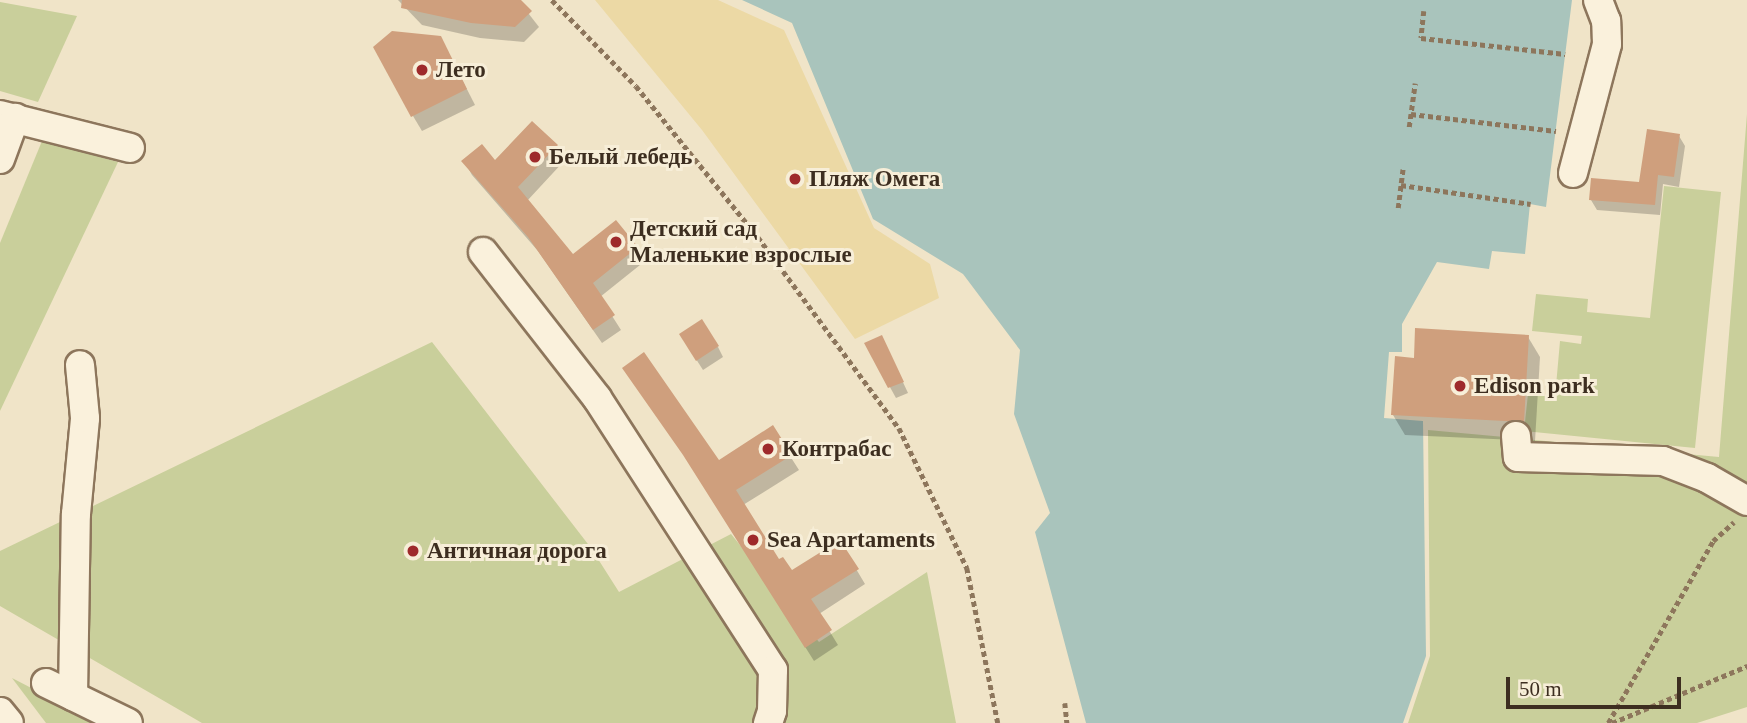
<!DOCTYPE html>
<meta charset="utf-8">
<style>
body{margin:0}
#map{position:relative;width:1747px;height:723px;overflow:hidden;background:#f0e4c8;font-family:Georgia,serif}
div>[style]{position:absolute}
.green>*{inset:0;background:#c9cf9b}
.sand>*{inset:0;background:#ecd9a5}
.water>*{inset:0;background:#a9c4bc}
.shadow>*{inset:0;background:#0003}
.building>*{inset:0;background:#cf9f7d}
.path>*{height:4.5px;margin-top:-2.25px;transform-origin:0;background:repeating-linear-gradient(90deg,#8d765c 0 5px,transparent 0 8.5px)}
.roads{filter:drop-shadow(2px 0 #8d765c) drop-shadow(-2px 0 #8d765c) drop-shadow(0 2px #8d765c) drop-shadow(0 -2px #8d765c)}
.minor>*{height:28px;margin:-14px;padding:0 14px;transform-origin:14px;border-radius:14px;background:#faf1dc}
.dots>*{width:19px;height:19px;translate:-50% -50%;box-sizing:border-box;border:4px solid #f7eed8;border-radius:50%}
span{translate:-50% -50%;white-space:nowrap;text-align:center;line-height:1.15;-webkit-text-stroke:6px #f7eed8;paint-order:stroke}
.poi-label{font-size:23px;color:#3d2e20;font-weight:700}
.left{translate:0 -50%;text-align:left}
.scale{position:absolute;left:1506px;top:677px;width:175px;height:32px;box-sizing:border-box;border:4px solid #3d2e20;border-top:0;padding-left:9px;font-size:21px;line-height:24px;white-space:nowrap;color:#3d2e20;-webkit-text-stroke:5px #f7eed8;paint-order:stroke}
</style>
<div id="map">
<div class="green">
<div style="clip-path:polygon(0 2px,77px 16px,38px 102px,0 91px)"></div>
<div style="clip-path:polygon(1747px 114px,1747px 707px,1697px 723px,1408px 723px,1430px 656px,1428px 430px,1719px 457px)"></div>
<div style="clip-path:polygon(42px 141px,118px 162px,0 411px,0 243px)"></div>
<div style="clip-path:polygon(1664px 186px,1721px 192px,1695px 448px,1524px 431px,1528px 394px,1555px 397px,1560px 341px,1581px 344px,1582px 336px,1532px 331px,1536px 294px,1588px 299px,1587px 312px,1650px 318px)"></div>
<div style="clip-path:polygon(432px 342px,591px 548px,619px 592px,731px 534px,819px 642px,927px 572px,956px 723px,202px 723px,0 606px,0 551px)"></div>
<div style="clip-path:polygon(12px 678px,99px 723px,46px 723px)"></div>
</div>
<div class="sand">
<div style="clip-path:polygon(595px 0,718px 0,784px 30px,874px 228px,930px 264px,939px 298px,855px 339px,702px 130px)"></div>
</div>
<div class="water">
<div style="clip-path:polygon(742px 0,1572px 0,1546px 207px,1530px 204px,1525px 254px,1492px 251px,1489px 269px,1437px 262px,1402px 324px,1402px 352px,1389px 352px,1384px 418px,1423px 421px,1426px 656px,1403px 723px,1086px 723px,1035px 532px,1050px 513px,1014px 414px,1020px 350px,963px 274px,873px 219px,792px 23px)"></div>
</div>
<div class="shadow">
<div style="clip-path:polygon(398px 0,518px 0,539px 27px,524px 42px,480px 38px,422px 25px)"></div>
<div style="clip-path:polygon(449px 54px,475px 105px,422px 131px,413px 116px)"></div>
<div style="clip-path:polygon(1679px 136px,1685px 146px,1679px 187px,1663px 184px,1660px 215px,1597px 210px,1591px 200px,1641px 184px)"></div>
<div style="clip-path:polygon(556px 146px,565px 160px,527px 201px,572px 257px,637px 248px,645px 261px,600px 297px,621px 330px,602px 343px,538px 251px,472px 175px,464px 161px,495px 163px)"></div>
<div style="clip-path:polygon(1528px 337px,1540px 357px,1535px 441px,1405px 435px,1393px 415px,1415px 359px)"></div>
<div style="clip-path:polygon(866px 344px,887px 348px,908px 393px,896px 398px)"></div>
<div style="clip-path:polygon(687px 345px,718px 347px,723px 357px,703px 370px)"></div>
<div style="clip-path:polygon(790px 456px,799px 470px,743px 505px,779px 562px,791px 573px,840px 542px,865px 584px,819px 614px,838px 645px,814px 661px,694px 470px,718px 462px)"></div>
</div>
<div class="building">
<div style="clip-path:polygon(402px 0,521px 0,532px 11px,515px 27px,471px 23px,401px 8px)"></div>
<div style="clip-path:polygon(392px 31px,441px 36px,467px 89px,411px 117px,373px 47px)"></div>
<div style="clip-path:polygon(532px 121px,558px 145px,518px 187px,573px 254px,616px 220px,638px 247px,593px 283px,615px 315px,593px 330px,528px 237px,461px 161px,482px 144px,495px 160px)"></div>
<div style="clip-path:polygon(1647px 129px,1680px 134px,1674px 177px,1658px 175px,1655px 205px,1589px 200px,1591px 178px,1639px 182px)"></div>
<div style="clip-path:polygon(702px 319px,719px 346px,696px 361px,679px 334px)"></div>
<div style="clip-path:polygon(1415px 328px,1529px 335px,1524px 422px,1391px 415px,1395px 356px,1414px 358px)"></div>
<div style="clip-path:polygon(882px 335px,904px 382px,888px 388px,864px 343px)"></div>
<div style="clip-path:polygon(644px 352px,719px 460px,773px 425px,792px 455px,736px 490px,779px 559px,783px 557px,792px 570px,840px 540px,859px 569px,811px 599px,832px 630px,805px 648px,683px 455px,622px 368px)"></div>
</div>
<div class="path">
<div style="left:552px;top:0;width:120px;rotate:45.7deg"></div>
<div style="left:636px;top:86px;width:194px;rotate:51.1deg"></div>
<div style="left:758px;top:237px;width:237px;rotate:53.6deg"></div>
<div style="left:899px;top:428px;width:156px;rotate:64.1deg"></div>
<div style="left:967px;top:568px;width:158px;rotate:78.7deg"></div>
<div style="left:1424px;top:11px;width:27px;rotate:96deg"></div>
<div style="left:1421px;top:38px;width:145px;rotate:6.3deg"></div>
<div style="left:1411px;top:114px;width:146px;rotate:6.7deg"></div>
<div style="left:1409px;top:127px;width:44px;rotate:-82.2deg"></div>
<div style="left:1401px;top:185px;width:131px;rotate:8.3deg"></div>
<div style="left:1398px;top:208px;width:39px;rotate:-83deg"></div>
<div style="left:1065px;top:703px;width:20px;rotate:84deg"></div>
<div style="left:1608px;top:723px;width:210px;rotate:-60deg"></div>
<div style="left:1713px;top:541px;width:28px;rotate:-42deg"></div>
<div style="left:1612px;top:723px;width:147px;rotate:-22.9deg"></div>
</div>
<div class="roads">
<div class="minor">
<div style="left:0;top:115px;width:134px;rotate:14.2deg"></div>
<div style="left:0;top:159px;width:44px;rotate:-69.9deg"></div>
<div style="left:1573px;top:173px;width:133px;rotate:-75.2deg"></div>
<div style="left:1607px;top:44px;width:23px;rotate:-92deg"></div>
<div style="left:1606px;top:21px;width:22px;rotate:-111deg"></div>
<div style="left:483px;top:252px;width:185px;rotate:52deg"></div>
<div style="left:597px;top:398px;width:324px;rotate:57.1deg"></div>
<div style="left:773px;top:670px;width:41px;rotate:91.4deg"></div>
<div style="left:772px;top:711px;width:13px;rotate:108deg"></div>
<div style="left:1516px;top:436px;width:21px;rotate:85deg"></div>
<div style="left:1518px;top:457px;width:145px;rotate:1.6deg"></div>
<div style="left:1663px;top:461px;width:47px;rotate:21.1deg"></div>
<div style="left:1707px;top:478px;width:46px;rotate:29.9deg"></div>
<div style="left:46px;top:683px;width:91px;rotate:26deg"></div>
<div style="left:73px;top:696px;width:182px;rotate:-89.1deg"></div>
<div style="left:76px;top:514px;width:96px;rotate:-84.6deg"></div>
<div style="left:85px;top:418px;width:53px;rotate:-95.4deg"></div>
<div style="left:0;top:712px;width:14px;rotate:51deg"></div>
</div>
</div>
<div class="dots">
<div style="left:422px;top:70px;background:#9e2a2b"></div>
<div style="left:535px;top:157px;background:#9e2a2b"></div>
<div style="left:795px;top:179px;background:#9e2a2b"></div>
<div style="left:616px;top:242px;background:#9e2a2b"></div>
<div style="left:1460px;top:386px;background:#9e2a2b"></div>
<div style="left:768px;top:449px;background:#9e2a2b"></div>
<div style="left:753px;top:540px;background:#9e2a2b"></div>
<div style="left:413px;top:551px;background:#9e2a2b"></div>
</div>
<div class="poi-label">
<span class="left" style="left:436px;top:70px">Лето</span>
<span class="left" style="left:549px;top:157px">Белый лебедь</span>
<span class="left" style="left:809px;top:179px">Пляж Омега</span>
<span class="left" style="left:630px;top:242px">Детский сад<br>Маленькие взрослые</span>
<span class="left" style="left:1474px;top:386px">Edison park</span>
<span class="left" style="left:782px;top:449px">Контрабас</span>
<span class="left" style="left:767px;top:540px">Sea Apartaments</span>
<span class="left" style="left:427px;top:551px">Античная дорога</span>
</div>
<div class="scale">50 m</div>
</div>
